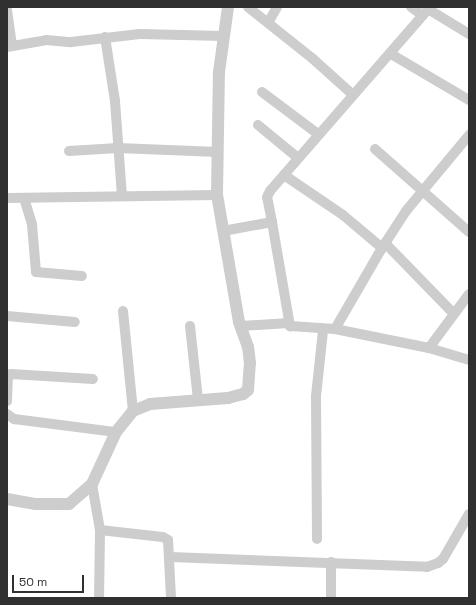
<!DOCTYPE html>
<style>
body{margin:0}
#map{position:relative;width:476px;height:605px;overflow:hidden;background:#fff;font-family:"Space Grotesk",sans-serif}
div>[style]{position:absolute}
.minor>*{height:10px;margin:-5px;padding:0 5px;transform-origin:5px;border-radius:5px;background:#cdcdcd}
.tertiary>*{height:12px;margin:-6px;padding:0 6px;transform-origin:6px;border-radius:6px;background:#cdcdcd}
span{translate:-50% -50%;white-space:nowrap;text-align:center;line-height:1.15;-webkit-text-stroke:4px #fff;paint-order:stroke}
.frame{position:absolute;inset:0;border:8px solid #303030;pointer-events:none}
.scale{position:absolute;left:12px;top:575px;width:72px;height:18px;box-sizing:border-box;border:2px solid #303030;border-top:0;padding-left:5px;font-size:12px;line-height:14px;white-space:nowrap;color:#303030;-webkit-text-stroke:3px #fff;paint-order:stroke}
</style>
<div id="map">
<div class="minor">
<div style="left:248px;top:7px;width:82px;rotate:38.6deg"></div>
<div style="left:312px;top:58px;width:54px;rotate:42deg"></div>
<div style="left:411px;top:7px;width:14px;rotate:36deg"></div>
<div style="left:428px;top:9px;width:48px;rotate:31.4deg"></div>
<div style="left:7px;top:10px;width:36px;rotate:82deg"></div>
<div style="left:269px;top:21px;width:16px;rotate:-60deg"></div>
<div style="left:105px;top:37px;width:65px;rotate:81.1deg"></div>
<div style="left:115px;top:101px;width:95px;rotate:85.8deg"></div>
<div style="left:7px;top:47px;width:40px;rotate:-10deg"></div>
<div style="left:46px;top:40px;width:25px;rotate:5deg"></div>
<div style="left:71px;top:42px;width:69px;rotate:-6.6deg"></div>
<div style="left:140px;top:34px;width:84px;rotate:1.4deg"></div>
<div style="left:391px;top:54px;width:91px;rotate:30.5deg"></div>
<div style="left:262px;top:92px;width:70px;rotate:36.9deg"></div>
<div style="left:258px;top:125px;width:52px;rotate:39.5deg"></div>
<div style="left:375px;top:149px;width:125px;rotate:41.4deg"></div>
<div style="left:69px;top:151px;width:49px;rotate:-3.5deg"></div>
<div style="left:118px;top:148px;width:100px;rotate:2.3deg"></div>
<div style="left:284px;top:175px;width:71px;rotate:34.1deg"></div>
<div style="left:343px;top:215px;width:51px;rotate:40.2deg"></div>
<div style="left:7px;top:198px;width:210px;rotate:-0.8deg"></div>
<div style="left:24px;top:198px;width:28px;rotate:73deg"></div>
<div style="left:32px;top:225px;width:47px;rotate:85.1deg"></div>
<div style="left:36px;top:272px;width:46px;rotate:5deg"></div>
<div style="left:272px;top:222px;width:106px;rotate:80.2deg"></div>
<div style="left:290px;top:326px;width:45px;rotate:3.8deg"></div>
<div style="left:335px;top:329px;width:96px;rotate:11.4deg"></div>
<div style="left:429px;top:348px;width:42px;rotate:16.7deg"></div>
<div style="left:223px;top:231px;width:50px;rotate:-10.4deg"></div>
<div style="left:272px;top:222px;width:25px;rotate:-101deg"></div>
<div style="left:267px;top:197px;width:7px;rotate:-63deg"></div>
<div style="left:270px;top:191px;width:244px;rotate:-49deg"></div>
<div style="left:385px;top:243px;width:98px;rotate:45.8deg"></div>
<div style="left:123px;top:311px;width:100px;rotate:84.3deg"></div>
<div style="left:7px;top:316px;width:68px;rotate:5deg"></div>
<div style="left:190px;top:326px;width:74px;rotate:83.8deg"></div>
<div style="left:241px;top:326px;width:48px;rotate:-3.6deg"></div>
<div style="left:335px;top:329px;width:94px;rotate:-59.9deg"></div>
<div style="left:382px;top:248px;width:44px;rotate:-57deg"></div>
<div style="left:406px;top:211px;width:99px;rotate:-50.3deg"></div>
<div style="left:429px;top:348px;width:67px;rotate:-53.5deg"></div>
<div style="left:7px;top:401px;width:23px;rotate:-88deg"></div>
<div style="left:8px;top:378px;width:5px;rotate:-53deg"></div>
<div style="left:11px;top:374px;width:82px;rotate:3.5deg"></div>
<div style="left:7px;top:414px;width:9px;rotate:36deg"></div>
<div style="left:14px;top:419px;width:103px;rotate:7.3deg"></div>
<div style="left:92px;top:484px;width:47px;rotate:80.1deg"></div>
<div style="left:100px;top:530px;width:68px;rotate:90.8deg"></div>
<div style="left:100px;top:530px;width:63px;rotate:6.3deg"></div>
<div style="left:163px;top:537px;width:6px;rotate:31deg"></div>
<div style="left:168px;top:540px;width:58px;rotate:87deg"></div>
<div style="left:317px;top:539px;width:143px;rotate:-90.4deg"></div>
<div style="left:316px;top:396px;width:66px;rotate:-83.9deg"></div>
<div style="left:170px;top:557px;width:257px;rotate:2.2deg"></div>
<div style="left:427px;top:567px;width:12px;rotate:-20deg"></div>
<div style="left:438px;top:563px;width:6px;rotate:-39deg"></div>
<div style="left:443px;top:559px;width:52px;rotate:-60deg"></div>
<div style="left:331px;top:598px;width:36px;rotate:-90deg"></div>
</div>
<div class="tertiary">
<div style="left:7px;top:499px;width:28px;rotate:10deg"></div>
<div style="left:35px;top:504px;width:34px"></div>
<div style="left:69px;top:504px;width:30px;rotate:-41deg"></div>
<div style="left:92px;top:484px;width:57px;rotate:-65.2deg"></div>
<div style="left:116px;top:432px;width:27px;rotate:-51deg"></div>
<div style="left:133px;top:411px;width:18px;rotate:-22deg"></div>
<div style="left:150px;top:404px;width:78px;rotate:-4.4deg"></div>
<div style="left:228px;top:398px;width:16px;rotate:-15deg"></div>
<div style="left:243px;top:394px;width:6px;rotate:-39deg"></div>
<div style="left:248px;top:390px;width:27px;rotate:-86deg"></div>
<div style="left:250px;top:363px;width:16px;rotate:-97deg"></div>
<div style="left:248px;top:347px;width:27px;rotate:-110deg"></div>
<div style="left:239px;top:322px;width:129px;rotate:-99.8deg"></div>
<div style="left:217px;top:195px;width:123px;rotate:-89.1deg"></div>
<div style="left:219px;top:72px;width:66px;rotate:-82.1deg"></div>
</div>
<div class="frame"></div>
<div class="scale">50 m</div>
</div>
